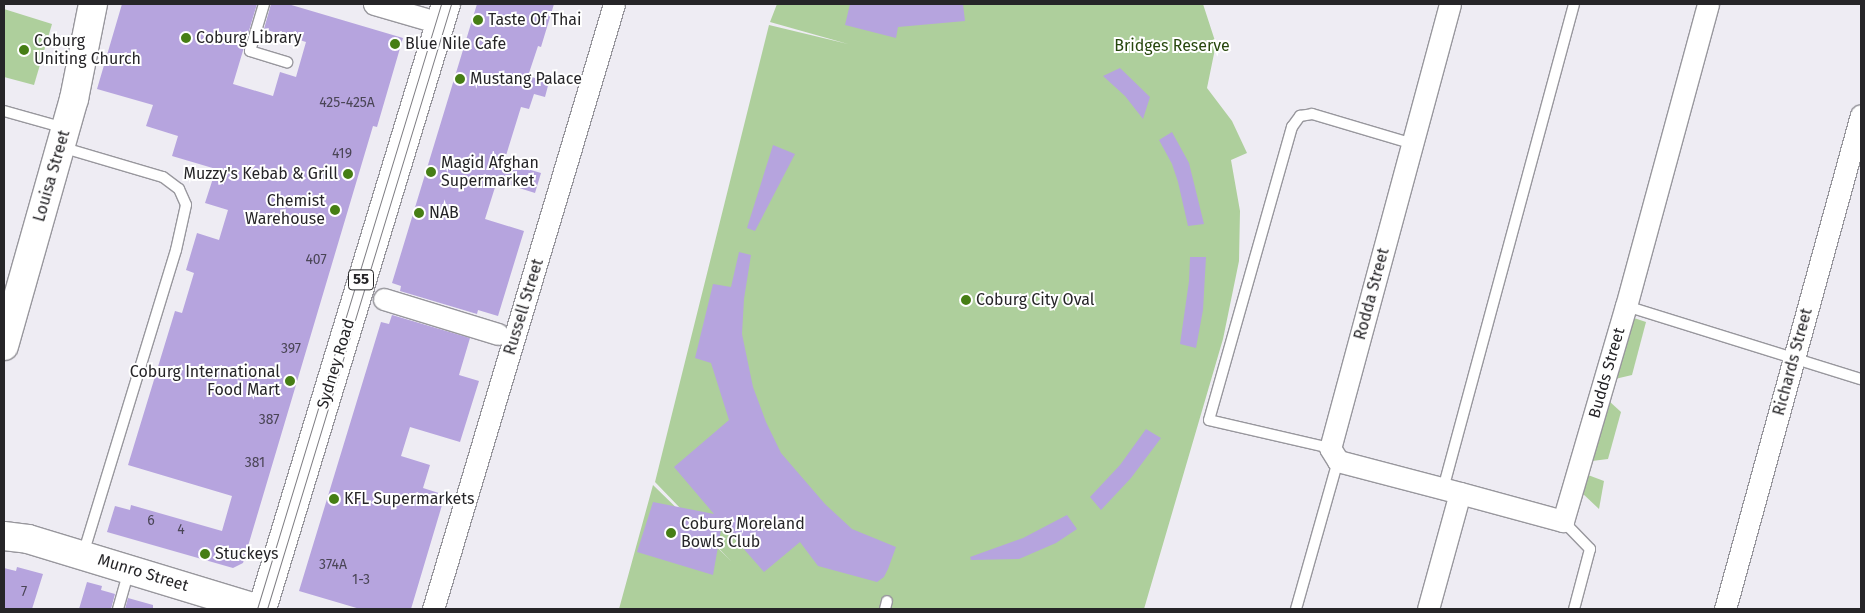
<!DOCTYPE html>
<style>
body{margin:0}
#map{position:relative;width:1865px;height:613px;overflow:hidden;background:#eeecf3;font-family:"Fira Sans",sans-serif}
div>[style]{position:absolute}
.green>*{inset:0;background:#aecf9c}
.building>*{inset:0;background:#b6a4de}
.roads{filter:drop-shadow(1px 0 #98979d) drop-shadow(-1px 0 #98979d) drop-shadow(0 1px #98979d) drop-shadow(0 -1px #98979d)}
.lane>*{height:10px;margin:-5px;padding:0 5px;transform-origin:5px;border-radius:5px;background:#fff}
.street>*{height:21px;margin:-10.5px;padding:0 10.5px;transform-origin:10.5px;border-radius:10.5px;background:#fff}
.secondary>*{height:28px;margin:-14px;padding:0 14px;transform-origin:14px;border-radius:14px;background:#fff}
.highway>*{height:28px;margin:-14px;padding:0 14px;transform-origin:14px;border-radius:14px;background:#fff}
.tram>*{height:1px;margin:-0.5px;padding:0 0.5px;transform-origin:0.5px;border-radius:0.5px;background:#7f7e83}
.dots>*{width:14px;height:14px;translate:-50% -50%;box-sizing:border-box;border:2px solid #fff;border-radius:50%}
span{translate:-50% -50%;white-space:nowrap;text-align:center;line-height:1.15;-webkit-text-stroke:4px #fff;paint-order:stroke}
.number-label{font-size:14px;color:#4a4556}
.number-label span{-webkit-text-stroke-width:0}
.shield-label span{padding:1px 4px;background:#fff;border:1px solid;border-radius:4px;-webkit-text-stroke-width:0}
.shield-label{font-size:15px;color:#262528;font-weight:700}
.poi-label{font-size:16px;color:#262528}
.left{translate:0 -50%;text-align:left}
.right{translate:-100% -50%;text-align:right}
.park-label{font-size:16px;color:#27470d}
.street-label{font-size:16px;color:#262528}
.frame{position:absolute;inset:0;border:5px solid #262528;pointer-events:none}
</style>
<div id="map">
<div class="green">
<div style="clip-path:polygon(777px 4px,1203px 4px,1216px 44px,1207px 88px,1232px 121px,1247px 153px,1231px 160px,1240px 211px,1239px 261px,1223px 339px,1144px 609px,619px 609px,653px 485px,731px 561px,655px 482px,769px 25px,848px 44px,770px 22px)"></div>
<div style="clip-path:polygon(4px 9px,52px 24px,34px 85px,4px 77px)"></div>
<div style="clip-path:polygon(1631px 317px,1646px 322px,1632px 375px,1615px 379px)"></div>
<div style="clip-path:polygon(1609px 401px,1621px 412px,1608px 459px,1592px 461px)"></div>
<div style="clip-path:polygon(1588px 475px,1604px 481px,1599px 509px,1581px 492px)"></div>
</div>
<div class="building">
<div style="clip-path:polygon(122px 4px,257px 4px,233px 84px,273px 96px,280px 72px,296px 77px,306px 42px,264px 29px,271px 4px,288px 4px,403px 38px,377px 127px,373px 126px,243px 563px,233px 568px,107px 532px,115px 506px,130px 510px,131px 505px,222px 531px,232px 496px,128px 465px,175px 311px,182px 313px,194px 273px,186px 270px,197px 233px,219px 240px,228px 210px,205px 203px,216px 169px,172px 156px,178px 136px,146px 126px,153px 105px,97px 89px)"></div>
<div style="clip-path:polygon(477px 4px,554px 4px,541px 47px,538px 46px,528px 76px,549px 82px,545px 97px,534px 94px,529px 109px,521px 107px,504px 162px,541px 173px,535px 193px,497px 181px,485px 219px,524px 231px,498px 316px,478px 310px,477px 314px,400px 291px,401px 286px,392px 283px)"></div>
<div style="clip-path:polygon(850px 4px,963px 4px,965px 21px,898px 27px,896px 38px,845px 25px)"></div>
<div style="clip-path:polygon(1120px 68px,1150px 97px,1143px 119px,1125px 96px,1103px 76px)"></div>
<div style="clip-path:polygon(1172px 132px,1189px 163px,1204px 224px,1188px 226px,1178px 182px,1172px 164px,1159px 140px)"></div>
<div style="clip-path:polygon(773px 145px,795px 154px,755px 231px,747px 228px)"></div>
<div style="clip-path:polygon(739px 252px,751px 255px,744px 299px,742px 334px,753px 387px,766px 422px,781px 453px,825px 504px,852px 529px,896px 547px,888px 569px,884px 577px,877px 582px,818px 566px,800px 542px,764px 572px,722px 524px,713px 575px,637px 552px,653px 502px,714px 514px,674px 467px,729px 420px,711px 363px,695px 358px,713px 284px,731px 287px)"></div>
<div style="clip-path:polygon(1190px 257px,1206px 257px,1203px 310px,1196px 348px,1180px 344px,1189px 281px)"></div>
<div style="clip-path:polygon(392px 315px,470px 338px,459px 375px,479px 381px,460px 442px,410px 427px,401px 456px,430px 465px,423px 488px,445px 495px,411px 609px,360px 609px,299px 591px,381px 322px,389px 324px)"></div>
<div style="clip-path:polygon(1146px 429px,1161px 438px,1131px 478px,1101px 510px,1090px 497px,1120px 465px)"></div>
<div style="clip-path:polygon(1067px 515px,1077px 529px,1056px 543px,1019px 559px,971px 560px,970px 557px,1023px 538px)"></div>
<div style="clip-path:polygon(17px 567px,43px 574px,32px 609px,4px 609px,4px 568px,16px 571px)"></div>
<div style="clip-path:polygon(87px 582px,102px 586px,101px 590px,115px 594px,111px 609px,79px 609px)"></div>
<div style="clip-path:polygon(128px 598px,153px 605px,153px 609px,125px 609px)"></div>
</div>
<div class="roads">
<div class="lane">
<div style="left:264px;top:4px;width:49px;rotate:106.6deg"></div>
<div style="left:250px;top:51px;width:39px;rotate:17deg"></div>
<div style="left:4px;top:111px;width:63px;rotate:15.6deg"></div>
<div style="left:61px;top:147px;width:106px;rotate:16.4deg"></div>
<div style="left:163px;top:177px;width:20px;rotate:37deg"></div>
<div style="left:179px;top:189px;width:17px;rotate:66deg"></div>
<div style="left:186px;top:205px;width:46px;rotate:102.5deg"></div>
<div style="left:176px;top:250px;width:318px;rotate:107deg"></div>
<div style="left:1626px;top:306px;width:246px;rotate:17.3deg"></div>
<div style="left:1330px;top:448px;width:124px;rotate:-167deg"></div>
<div style="left:1209px;top:420px;width:305px;rotate:-74.2deg"></div>
<div style="left:1292px;top:127px;width:14px;rotate:-54deg"></div>
<div style="left:1300px;top:116px;width:12px;rotate:-9deg"></div>
<div style="left:1312px;top:114px;width:105px;rotate:16.5deg"></div>
<div style="left:1443px;top:489px;width:502px;rotate:-74.88deg"></div>
<div style="left:1563px;top:521px;width:39px;rotate:46deg"></div>
<div style="left:1590px;top:549px;width:62px;rotate:104.9deg"></div>
<div style="left:118px;top:609px;width:41px;rotate:-74.2deg"></div>
<div style="left:885px;top:609px;width:8px;rotate:-76deg"></div>
<div style="left:1296px;top:609px;width:154px;rotate:-74.2deg"></div>
</div>
<div class="street">
<div style="left:374px;top:4px;width:69px;rotate:16.1deg"></div>
<div style="left:1450px;top:4px;width:460px;rotate:105.1deg"></div>
<div style="left:1330px;top:448px;width:15px;rotate:58deg"></div>
<div style="left:1338px;top:461px;width:126px;rotate:14.7deg"></div>
<div style="left:384px;top:299px;width:119px;rotate:17.1deg"></div>
<div style="left:433px;top:609px;width:631px;rotate:-73.34deg"></div>
<div style="left:1428px;top:609px;width:120px;rotate:-74.6deg"></div>
<div style="left:1460px;top:493px;width:107px;rotate:15.2deg"></div>
<div style="left:1563px;top:521px;width:224px;rotate:-73.7deg"></div>
<div style="left:1626px;top:306px;width:313px;rotate:-74.8deg"></div>
<div style="left:1725px;top:609px;width:512px;rotate:-74.61deg"></div>
</div>
<div class="secondary">
<div style="left:4px;top:346px;width:257px;rotate:-74.2deg"></div>
<div style="left:74px;top:99px;width:97px;rotate:-78.7deg"></div>
<div style="left:4px;top:536px;width:24px;rotate:7deg"></div>
<div style="left:28px;top:539px;width:240px;rotate:16.9deg"></div>
</div>
<div class="highway">
<div style="left:262px;top:609px;width:632px;rotate:-73.08deg"></div>
</div>
</div>
<div class="tram">
<div style="left:257px;top:609px;width:632px;rotate:-73.08deg"></div>
<div style="left:267px;top:609px;width:632px;rotate:-73.08deg"></div>
</div>
<div class="dots">
<div style="left:478px;top:20px;background:#467e15"></div>
<div style="left:186px;top:38px;background:#467e15"></div>
<div style="left:395px;top:44px;background:#467e15"></div>
<div style="left:24px;top:50px;background:#467e15"></div>
<div style="left:460px;top:79px;background:#467e15"></div>
<div style="left:431px;top:172px;background:#467e15"></div>
<div style="left:348px;top:174px;background:#467e15"></div>
<div style="left:335px;top:210px;background:#467e15"></div>
<div style="left:419px;top:213px;background:#467e15"></div>
<div style="left:966px;top:300px;background:#467e15"></div>
<div style="left:290px;top:381px;background:#467e15"></div>
<div style="left:334px;top:499px;background:#467e15"></div>
<div style="left:671px;top:533px;background:#467e15"></div>
<div style="left:205px;top:554px;background:#467e15"></div>
</div>
<div class="number-label">
<span style="left:347px;top:103px">425-425A</span>
<span style="left:342px;top:154px">419</span>
<span style="left:316px;top:260px">407</span>
<span style="left:291px;top:349px">397</span>
<span style="left:269px;top:420px">387</span>
<span style="left:255px;top:463px">381</span>
<span style="left:151px;top:521px">6</span>
<span style="left:181px;top:530px">4</span>
<span style="left:333px;top:565px">374A</span>
<span style="left:361px;top:580px">1-3</span>
<span style="left:24px;top:592px">7</span>
</div>
<div class="shield-label">
<span style="left:361px;top:280px">55</span>
</div>
<div class="poi-label">
<span class="left" style="left:488px;top:20px">Taste Of Thai</span>
<span class="left" style="left:196px;top:38px">Coburg Library</span>
<span class="left" style="left:34px;top:50px">Coburg<br>Uniting Church</span>
<span class="left" style="left:405px;top:44px">Blue Nile Cafe</span>
<span class="left" style="left:470px;top:79px">Mustang Palace</span>
<span class="left" style="left:441px;top:172px">Magid Afghan<br>Supermarket</span>
<span class="right" style="left:338px;top:174px">Muzzy's Kebab &amp; Grill</span>
<span class="right" style="left:325px;top:210px">Chemist<br>Warehouse</span>
<span class="left" style="left:429px;top:213px">NAB</span>
<span class="left" style="left:976px;top:300px">Coburg City Oval</span>
<span class="right" style="left:280px;top:381px">Coburg International<br>Food Mart</span>
<span class="left" style="left:344px;top:499px">KFL Supermarkets</span>
<span class="left" style="left:681px;top:533px">Coburg Moreland<br>Bowls Club</span>
<span class="left" style="left:215px;top:554px">Stuckeys</span>
</div>
<div class="park-label">
<span style="left:1172px;top:46px">Bridges Reserve</span>
</div>
<div class="street-label">
<span style="left:52px;top:176px;rotate:-74deg">Louisa Street</span>
<span style="left:1372px;top:294px;rotate:-75deg">Rodda Street</span>
<span style="left:524px;top:307px;rotate:-73deg">Russell Street</span>
<span style="left:1793px;top:362px;rotate:-75deg">Richards Street</span>
<span style="left:336px;top:364px;rotate:-73deg">Sydney Road</span>
<span style="left:1607px;top:373px;rotate:-74deg">Budds Street</span>
<span style="left:143px;top:573px;rotate:17deg">Munro Street</span>
</div>
<div class="frame"></div>
</div>
